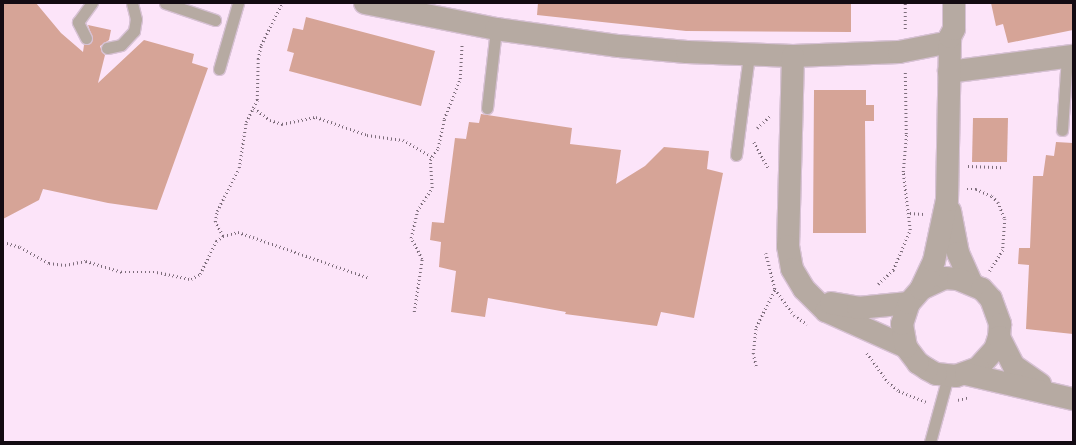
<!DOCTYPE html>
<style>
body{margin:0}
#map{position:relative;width:1076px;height:445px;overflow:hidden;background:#fce4f9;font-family:Lato,sans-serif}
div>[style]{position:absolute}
.building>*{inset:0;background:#d6a497}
.path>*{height:2.5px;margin-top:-1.25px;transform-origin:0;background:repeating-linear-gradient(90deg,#7d6d7b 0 1px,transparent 0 4px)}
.roads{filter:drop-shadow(1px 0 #d7c1d4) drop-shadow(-1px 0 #d7c1d4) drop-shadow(0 1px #d7c1d4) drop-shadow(0 -1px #d7c1d4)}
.service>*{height:11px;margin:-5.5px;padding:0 5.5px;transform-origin:5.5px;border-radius:5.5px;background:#b6aaa2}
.minor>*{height:22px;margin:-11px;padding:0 11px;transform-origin:11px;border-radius:11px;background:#b6aaa2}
.tertiary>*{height:22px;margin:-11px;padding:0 11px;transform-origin:11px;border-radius:11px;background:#b6aaa2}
span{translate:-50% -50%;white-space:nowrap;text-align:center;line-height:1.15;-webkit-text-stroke:4px #fff;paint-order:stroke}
.frame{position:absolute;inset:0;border:4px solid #130b12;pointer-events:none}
</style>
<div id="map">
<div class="building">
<div style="clip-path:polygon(3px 3px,36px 3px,61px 33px,83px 52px,84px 45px,89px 44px,93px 39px,88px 25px,111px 30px,109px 40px,100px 46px,102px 52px,105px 55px,98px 83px,144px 40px,194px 54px,192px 63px,208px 68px,157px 210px,108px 203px,43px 189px,39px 200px,3px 219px)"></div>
<div style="clip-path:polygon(538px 3px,851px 3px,851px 32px,686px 31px,537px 15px)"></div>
<div style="clip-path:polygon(991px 3px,1073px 3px,1073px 30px,1008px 43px,1003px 24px,996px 26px)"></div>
<div style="clip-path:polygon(306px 17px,435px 51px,421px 106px,289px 71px,294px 53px,287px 51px,293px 28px,303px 30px)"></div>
<div style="clip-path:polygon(814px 90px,866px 90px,866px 105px,874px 105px,874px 121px,865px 121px,866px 233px,813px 233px)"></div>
<div style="clip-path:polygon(481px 114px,572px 128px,570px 144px,621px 150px,616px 184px,645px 166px,664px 147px,709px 151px,707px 169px,723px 173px,694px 318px,661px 312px,657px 326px,565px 314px,566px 312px,488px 298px,485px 317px,451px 312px,456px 271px,439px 267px,441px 242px,430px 240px,432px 222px,444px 223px,455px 138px,466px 139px,469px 122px,479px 123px)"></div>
<div style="clip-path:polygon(973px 118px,1008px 118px,1007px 162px,972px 162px)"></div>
<div style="clip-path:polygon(1056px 142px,1073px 143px,1073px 334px,1026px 329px,1029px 265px,1018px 264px,1019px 248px,1030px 248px,1033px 176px,1043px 176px,1046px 155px,1054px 156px)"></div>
</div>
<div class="path">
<div style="left:905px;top:29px;width:26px;rotate:-90deg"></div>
<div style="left:254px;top:108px;width:20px;rotate:37deg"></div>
<div style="left:270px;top:120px;width:13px;rotate:18deg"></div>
<div style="left:282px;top:124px;width:35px;rotate:-12deg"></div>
<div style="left:316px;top:117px;width:54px;rotate:19.4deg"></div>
<div style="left:367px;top:135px;width:36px;rotate:8deg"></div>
<div style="left:403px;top:140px;width:34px;rotate:30deg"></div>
<div style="left:757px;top:128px;width:19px;rotate:-43deg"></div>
<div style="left:754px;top:142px;width:29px;rotate:61deg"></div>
<div style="left:968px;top:166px;width:34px;rotate:2deg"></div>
<div style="left:967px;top:189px;width:9px"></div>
<div style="left:976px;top:189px;width:17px;rotate:24deg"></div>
<div style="left:992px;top:196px;width:8px;rotate:45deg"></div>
<div style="left:998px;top:202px;width:18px;rotate:68deg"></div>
<div style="left:1005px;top:219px;width:31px;rotate:94deg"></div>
<div style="left:1003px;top:250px;width:25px;rotate:122deg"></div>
<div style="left:910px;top:213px;width:13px;rotate:4deg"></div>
<div style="left:223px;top:236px;width:16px;rotate:-120deg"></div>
<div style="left:215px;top:222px;width:11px;rotate:-80deg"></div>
<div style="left:217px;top:211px;width:48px;rotate:-62.9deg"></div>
<div style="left:239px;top:168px;width:47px;rotate:-81.3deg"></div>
<div style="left:246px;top:122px;width:25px;rotate:-63deg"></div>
<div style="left:257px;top:100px;width:41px;rotate:-88.6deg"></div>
<div style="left:258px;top:59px;width:14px;rotate:-78deg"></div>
<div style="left:261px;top:45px;width:47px;rotate:-63.4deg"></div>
<div style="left:3px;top:242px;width:18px;rotate:16deg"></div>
<div style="left:20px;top:247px;width:33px;rotate:29deg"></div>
<div style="left:49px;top:263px;width:16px;rotate:7deg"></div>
<div style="left:65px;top:265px;width:21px;rotate:-11deg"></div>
<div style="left:86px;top:261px;width:37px;rotate:17deg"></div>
<div style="left:121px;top:272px;width:36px"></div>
<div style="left:157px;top:272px;width:35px;rotate:12deg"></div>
<div style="left:191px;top:279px;width:10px;rotate:-29deg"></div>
<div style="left:200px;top:274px;width:37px;rotate:-64deg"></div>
<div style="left:216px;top:241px;width:9px;rotate:-36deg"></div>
<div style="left:223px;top:236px;width:16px;rotate:-15deg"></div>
<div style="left:238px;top:232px;width:139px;rotate:19.3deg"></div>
<div style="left:766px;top:253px;width:37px;rotate:76deg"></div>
<div style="left:775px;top:289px;width:32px;rotate:54deg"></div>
<div style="left:794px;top:315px;width:16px;rotate:35deg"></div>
<div style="left:878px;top:284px;width:21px;rotate:-43deg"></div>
<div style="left:893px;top:270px;width:43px;rotate:-67deg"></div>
<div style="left:910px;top:230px;width:58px;rotate:-96.9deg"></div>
<div style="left:903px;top:172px;width:38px;rotate:-85deg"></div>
<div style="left:906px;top:134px;width:62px;rotate:-90.9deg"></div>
<div style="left:414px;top:312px;width:54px;rotate:-81.4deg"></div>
<div style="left:422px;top:259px;width:24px;rotate:-118deg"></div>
<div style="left:411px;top:238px;width:28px;rotate:-77deg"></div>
<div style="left:417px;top:211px;width:27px;rotate:-57deg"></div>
<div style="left:432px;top:188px;width:28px;rotate:-94deg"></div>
<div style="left:430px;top:160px;width:14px;rotate:-56deg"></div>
<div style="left:438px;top:148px;width:30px;rotate:-78deg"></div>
<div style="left:444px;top:119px;width:43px;rotate:-68.2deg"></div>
<div style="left:460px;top:79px;width:35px;rotate:-87deg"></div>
<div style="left:867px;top:353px;width:36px;rotate:54deg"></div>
<div style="left:888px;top:382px;width:14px;rotate:39deg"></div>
<div style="left:899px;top:391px;width:29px;rotate:22deg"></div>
<div style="left:756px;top:366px;width:12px;rotate:-104deg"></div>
<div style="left:753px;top:354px;width:27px;rotate:-84deg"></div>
<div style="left:756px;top:327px;width:42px;rotate:-63.4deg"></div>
<div style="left:958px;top:400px;width:11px;rotate:-15deg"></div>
</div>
<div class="roads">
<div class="service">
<div style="left:165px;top:3px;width:53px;rotate:18.8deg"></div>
<div style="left:86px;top:38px;width:18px;rotate:-117deg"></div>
<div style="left:78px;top:22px;width:24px;rotate:-54deg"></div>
<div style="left:107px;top:48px;width:14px;rotate:-12deg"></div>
<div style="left:121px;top:45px;width:19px;rotate:-47deg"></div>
<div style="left:134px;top:31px;width:12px;rotate:-81deg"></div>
<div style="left:136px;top:19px;width:16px;rotate:-104deg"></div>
<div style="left:219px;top:69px;width:69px;rotate:-73.9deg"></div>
<div style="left:487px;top:108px;width:80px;rotate:-83.5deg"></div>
<div style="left:1062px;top:130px;width:73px;rotate:-86.1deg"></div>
<div style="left:736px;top:155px;width:101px;rotate:-82.6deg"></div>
<div style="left:930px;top:442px;width:68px;rotate:-74.7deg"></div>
</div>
<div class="minor">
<div style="left:365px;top:3px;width:134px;rotate:11.2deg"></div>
<div style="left:496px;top:29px;width:124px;rotate:7.9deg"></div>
<div style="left:619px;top:46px;width:68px;rotate:5deg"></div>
<div style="left:687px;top:52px;width:106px;rotate:2.2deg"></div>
<div style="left:793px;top:56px;width:106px;rotate:-2.2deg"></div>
<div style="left:899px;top:52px;width:52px;rotate:-11.1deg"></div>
<div style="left:793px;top:56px;width:190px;rotate:91.5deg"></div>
<div style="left:788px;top:246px;width:23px;rotate:80deg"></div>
<div style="left:792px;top:269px;width:23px;rotate:59deg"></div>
<div style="left:804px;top:289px;width:31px;rotate:45deg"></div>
<div style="left:826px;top:311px;width:88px;rotate:24.2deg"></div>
<div style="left:949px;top:72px;width:125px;rotate:-7.4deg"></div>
<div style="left:831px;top:303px;width:27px;rotate:10deg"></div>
<div style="left:858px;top:308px;width:51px;rotate:-5.6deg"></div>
</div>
<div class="tertiary">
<div style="left:950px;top:211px;width:43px;rotate:79.2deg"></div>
<div style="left:958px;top:253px;width:32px;rotate:66deg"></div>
<div style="left:921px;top:289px;width:26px;rotate:-25deg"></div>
<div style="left:945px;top:278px;width:13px;rotate:4deg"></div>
<div style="left:958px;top:279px;width:26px;rotate:23deg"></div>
<div style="left:982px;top:289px;width:13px;rotate:48deg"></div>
<div style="left:991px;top:299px;width:27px;rotate:70deg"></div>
<div style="left:1000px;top:324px;width:13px;rotate:94deg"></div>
<div style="left:999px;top:337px;width:13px;rotate:108deg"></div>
<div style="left:995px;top:349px;width:25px;rotate:132deg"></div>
<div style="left:978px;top:368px;width:23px;rotate:160deg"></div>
<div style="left:956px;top:376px;width:20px;rotate:-174deg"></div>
<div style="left:936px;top:374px;width:10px;rotate:-151deg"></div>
<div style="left:927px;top:369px;width:11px;rotate:-146deg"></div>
<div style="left:918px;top:363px;width:20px;rotate:-127deg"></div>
<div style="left:906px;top:347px;width:23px;rotate:-100deg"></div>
<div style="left:902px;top:324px;width:22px;rotate:-72deg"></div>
<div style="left:909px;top:303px;width:18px;rotate:-49deg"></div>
<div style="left:921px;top:289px;width:31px;rotate:-65deg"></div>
<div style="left:934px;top:261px;width:62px;rotate:-78deg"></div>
<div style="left:947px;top:200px;width:163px;rotate:-88.9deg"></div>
<div style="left:950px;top:37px;width:9px;rotate:-63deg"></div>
<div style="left:954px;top:29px;width:26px;rotate:-90deg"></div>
<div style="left:999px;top:337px;width:33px;rotate:63deg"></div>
<div style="left:1014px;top:366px;width:32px;rotate:35deg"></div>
<div style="left:966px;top:374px;width:110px;rotate:13.2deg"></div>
</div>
</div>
<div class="frame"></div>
</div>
